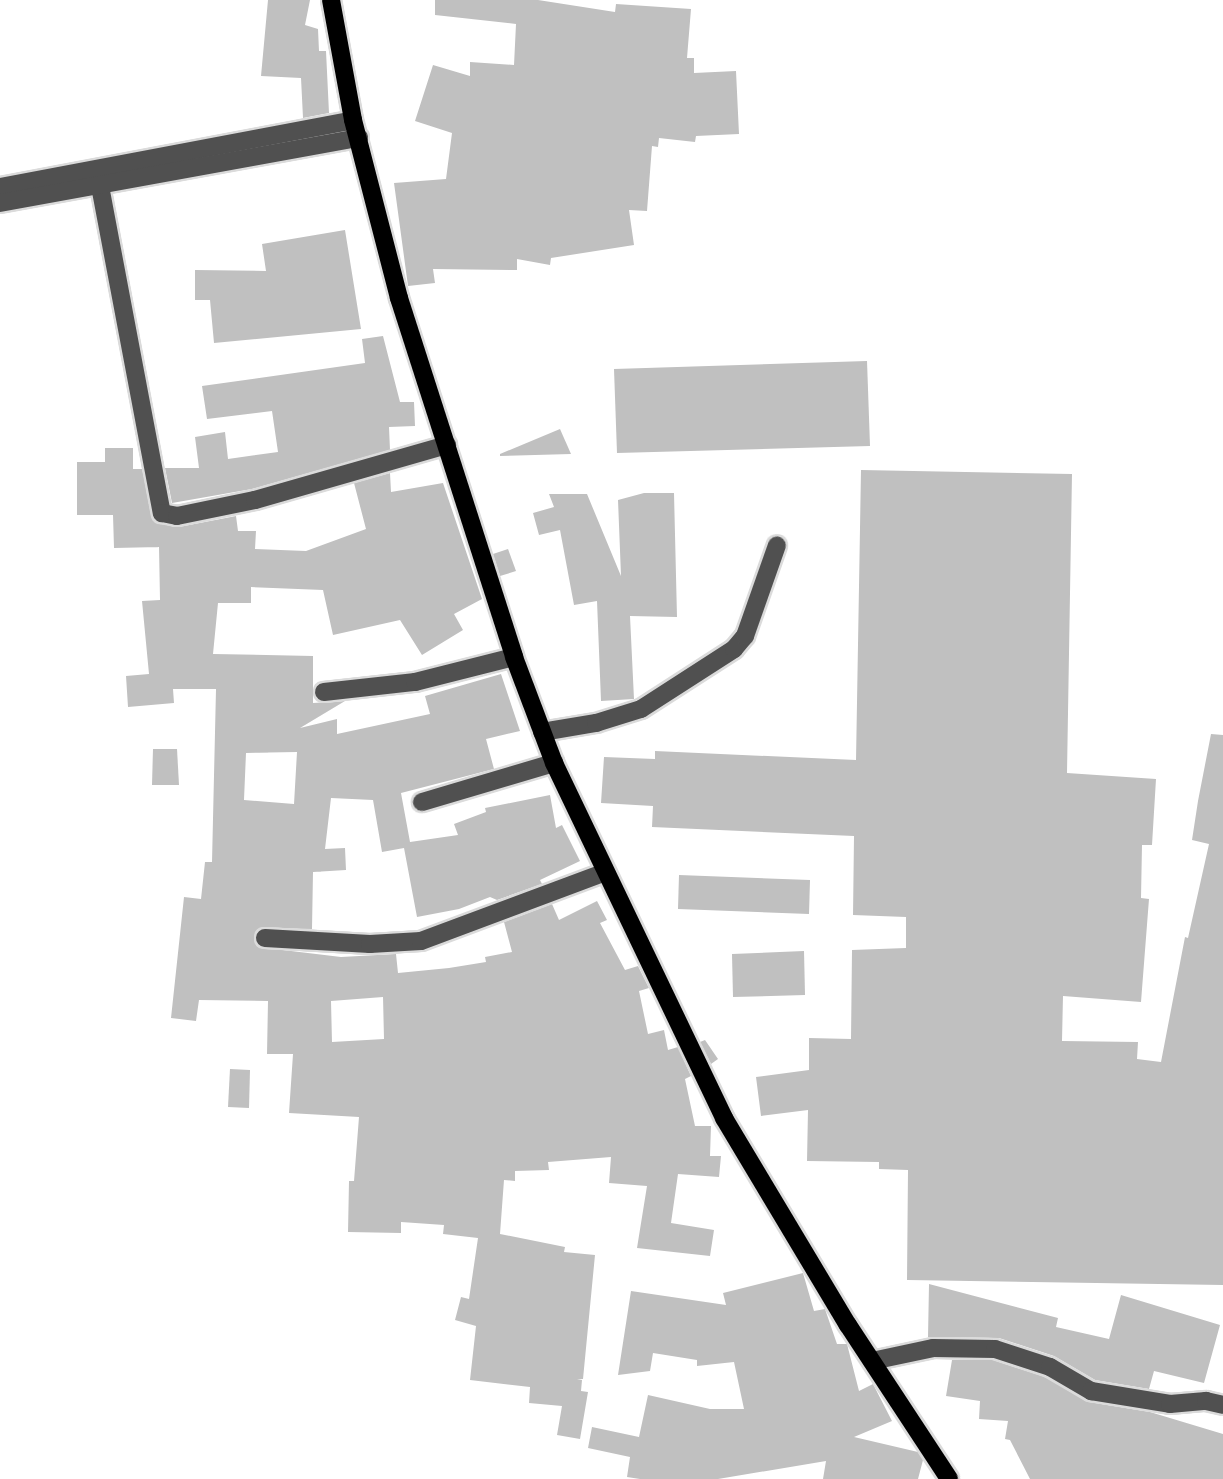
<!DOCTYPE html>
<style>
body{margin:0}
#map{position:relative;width:1223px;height:1479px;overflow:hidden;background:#fff;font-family:"Roboto Condensed",sans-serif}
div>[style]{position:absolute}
.building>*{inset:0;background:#c0c0c0}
.roads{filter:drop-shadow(2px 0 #dbdbdb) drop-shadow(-2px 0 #dbdbdb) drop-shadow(0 2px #dbdbdb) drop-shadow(0 -2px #dbdbdb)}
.minor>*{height:18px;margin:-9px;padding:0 9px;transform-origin:9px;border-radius:9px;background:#505050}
.major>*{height:18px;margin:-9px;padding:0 9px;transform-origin:9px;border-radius:9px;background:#000}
span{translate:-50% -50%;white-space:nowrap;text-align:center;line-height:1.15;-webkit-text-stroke:5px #fff;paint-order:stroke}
</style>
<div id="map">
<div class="building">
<div style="clip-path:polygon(268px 0,310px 0,305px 25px,318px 29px,319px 51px,326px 51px,329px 113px,303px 118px,301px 78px,261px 76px)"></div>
<div style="clip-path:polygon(435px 0,538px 0,615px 12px,616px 4px,691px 9px,687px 58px,694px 58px,694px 73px,736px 71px,739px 134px,696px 136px,695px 142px,659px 138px,658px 147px,652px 146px,647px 211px,629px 210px,634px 245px,551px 258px,550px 265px,517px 259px,517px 270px,433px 269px,435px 283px,408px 286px,394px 183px,446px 179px,452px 133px,415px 121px,433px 65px,470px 76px,470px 62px,514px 65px,516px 24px,435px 15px)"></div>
<div style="clip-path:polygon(345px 230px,361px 329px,214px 343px,210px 300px,195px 300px,195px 270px,266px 271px,262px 244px)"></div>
<div style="clip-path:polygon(383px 336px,400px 402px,414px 402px,415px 426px,389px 427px,390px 450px,252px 489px,172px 503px,165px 468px,199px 468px,195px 437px,225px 432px,228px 459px,278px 452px,272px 411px,207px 419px,202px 386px,365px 363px,362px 339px)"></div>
<div style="clip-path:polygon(867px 361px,870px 446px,617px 453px,614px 369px)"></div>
<div style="clip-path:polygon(560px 429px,571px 454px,500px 456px,500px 454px)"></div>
<div style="clip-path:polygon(evenodd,105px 448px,133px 448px,133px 469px,142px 469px,155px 521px,179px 527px,236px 516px,238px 531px,256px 531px,255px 549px,306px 551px,366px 529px,354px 483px,390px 473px,391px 492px,443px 483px,482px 599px,454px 614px,463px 630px,422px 655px,400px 620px,333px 635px,323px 590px,251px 587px,251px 603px,218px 603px,213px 654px,313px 656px,313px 703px,345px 701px,300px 728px,337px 719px,337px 734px,430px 714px,425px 696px,501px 674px,520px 731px,486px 739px,494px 769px,401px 793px,410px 842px,458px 835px,454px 824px,486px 812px,485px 808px,550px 795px,556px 828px,562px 825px,580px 861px,540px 880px,542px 884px,497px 900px,490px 897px,459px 909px,417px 917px,404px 848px,382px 852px,373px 800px,331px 798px,325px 849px,345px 848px,346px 870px,313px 872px,312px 929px,261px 928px,254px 937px,258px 947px,341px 957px,396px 954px,398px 973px,449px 968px,486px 962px,485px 957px,512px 952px,504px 922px,552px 904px,559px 920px,597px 901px,607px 920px,600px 923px,625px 970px,638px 966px,649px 988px,639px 991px,648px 1034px,664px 1030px,668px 1050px,678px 1047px,691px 1076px,685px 1079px,695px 1126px,711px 1126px,710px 1156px,721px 1156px,719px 1177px,678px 1174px,671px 1223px,714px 1230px,710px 1256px,637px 1248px,647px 1186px,609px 1183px,611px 1157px,548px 1162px,549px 1170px,515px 1171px,515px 1181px,504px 1180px,500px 1234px,565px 1247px,564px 1252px,595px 1255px,583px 1379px,577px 1379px,582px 1380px,581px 1391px,588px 1392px,580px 1439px,557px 1435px,562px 1406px,529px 1403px,530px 1387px,470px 1380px,476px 1326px,455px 1320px,461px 1297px,469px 1299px,478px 1238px,443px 1234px,444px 1225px,401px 1222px,401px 1233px,348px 1232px,349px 1181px,354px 1181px,359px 1117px,289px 1113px,293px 1054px,267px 1054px,268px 1001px,199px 1000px,196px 1021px,171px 1018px,184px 897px,201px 899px,205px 862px,212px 862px,216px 689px,173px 689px,174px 703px,128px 707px,126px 676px,149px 674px,142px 601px,160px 600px,159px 547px,114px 548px,113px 515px,77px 515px,77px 462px,105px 462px,105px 448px,297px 752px,294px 804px,244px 800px,246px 753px,297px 752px,105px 448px,383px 997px,384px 1039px,332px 1042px,331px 1001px,383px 997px)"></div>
<div style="clip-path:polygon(861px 470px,1072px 474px,1067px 773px,1156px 779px,1152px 845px,1142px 845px,1141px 898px,1149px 899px,1141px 1002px,1063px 996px,1062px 1041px,1138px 1042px,1137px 1059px,1161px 1062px,1185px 937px,1188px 938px,1209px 844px,1192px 840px,1198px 801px,1211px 734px,1223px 735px,1223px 1285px,907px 1280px,908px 1170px,879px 1169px,879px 1162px,807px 1161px,808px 1110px,761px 1116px,756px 1077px,809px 1070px,809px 1038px,851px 1039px,852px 950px,906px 948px,906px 917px,853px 915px,854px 836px,652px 827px,653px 806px,601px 803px,604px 757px,655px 759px,655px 751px,856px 760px)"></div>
<div style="clip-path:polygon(644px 493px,674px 493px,677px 617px,630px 616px,634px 699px,601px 701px,597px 601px,574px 605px,560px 530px,539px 535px,533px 513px,554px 507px,549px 494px,587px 494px,621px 576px,618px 500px)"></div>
<div style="clip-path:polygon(508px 549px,516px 571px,500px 576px,493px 554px)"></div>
<div style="clip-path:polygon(153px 749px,177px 749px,179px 785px,152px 785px)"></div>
<div style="clip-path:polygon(679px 875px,810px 880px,809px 914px,678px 909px)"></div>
<div style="clip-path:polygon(804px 951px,805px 995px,733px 997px,732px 954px)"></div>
<div style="clip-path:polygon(705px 1040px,718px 1059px,711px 1064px,700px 1042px)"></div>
<div style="clip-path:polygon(230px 1069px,250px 1070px,249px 1108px,228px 1107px)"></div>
<div style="clip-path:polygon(803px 1273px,814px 1311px,825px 1309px,837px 1344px,847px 1344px,859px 1391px,873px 1384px,892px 1421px,854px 1437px,918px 1452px,923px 1460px,918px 1479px,823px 1479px,826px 1461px,718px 1479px,640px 1479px,627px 1477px,630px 1457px,588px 1448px,592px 1427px,639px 1437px,648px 1395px,710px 1409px,744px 1409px,734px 1362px,697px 1366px,697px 1360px,653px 1353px,650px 1371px,618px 1375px,631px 1291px,726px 1305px,723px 1293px)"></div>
<div style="clip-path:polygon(929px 1284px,1058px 1318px,1056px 1327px,1109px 1339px,1121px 1295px,1220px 1325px,1204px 1383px,1154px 1371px,1149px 1389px,1095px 1380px,1054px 1356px,999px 1338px,928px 1337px)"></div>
<div style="clip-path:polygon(952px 1360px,993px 1360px,1045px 1377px,1089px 1402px,1150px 1412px,1223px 1434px,1223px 1479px,1030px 1479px,1010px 1440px,1005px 1439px,1008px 1421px,979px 1419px,980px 1401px,946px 1396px)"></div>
</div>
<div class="roads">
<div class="minor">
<div style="left:100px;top:186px;width:333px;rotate:79.3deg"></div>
<div style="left:162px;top:513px;width:15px;rotate:11deg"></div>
<div style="left:177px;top:516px;width:80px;rotate:-11.6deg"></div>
<div style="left:255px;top:500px;width:200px;rotate:-16deg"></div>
<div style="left:0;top:187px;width:359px;rotate:-10.7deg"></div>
<div style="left:0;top:203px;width:365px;rotate:-10.3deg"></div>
<div style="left:324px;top:692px;width:92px;rotate:-6.3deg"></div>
<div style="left:415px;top:682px;width:102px;rotate:-14.2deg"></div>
<div style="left:542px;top:732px;width:55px;rotate:-9.5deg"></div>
<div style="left:596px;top:723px;width:47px;rotate:-17.3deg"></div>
<div style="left:641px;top:709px;width:111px;rotate:-32.8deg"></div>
<div style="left:734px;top:649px;width:17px;rotate:-50deg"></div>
<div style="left:745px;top:636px;width:96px;rotate:-70.6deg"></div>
<div style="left:422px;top:802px;width:138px;rotate:-16.5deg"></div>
<div style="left:265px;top:938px;width:105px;rotate:3.3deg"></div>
<div style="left:370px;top:944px;width:51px;rotate:-3.4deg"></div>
<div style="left:421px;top:941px;width:194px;rotate:-20.5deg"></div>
<div style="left:872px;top:1361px;width:62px;rotate:-12deg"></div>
<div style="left:933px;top:1348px;width:62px;rotate:0.9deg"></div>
<div style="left:995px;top:1349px;width:58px;rotate:18.1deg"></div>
<div style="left:1050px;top:1367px;width:48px;rotate:30.3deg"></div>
<div style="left:1091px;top:1391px;width:80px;rotate:9.3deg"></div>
<div style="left:1170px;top:1404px;width:36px;rotate:-5deg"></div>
<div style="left:1206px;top:1401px;width:17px;rotate:13deg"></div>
</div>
<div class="major">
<div style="left:331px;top:0;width:122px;rotate:79.6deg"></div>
<div style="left:353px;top:120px;width:184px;rotate:75.5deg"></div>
<div style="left:399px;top:298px;width:377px;rotate:72.2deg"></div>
<div style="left:514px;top:657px;width:113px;rotate:69.3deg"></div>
<div style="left:554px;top:763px;width:394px;rotate:64.4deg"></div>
<div style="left:724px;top:1118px;width:241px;rotate:59.1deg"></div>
<div style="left:848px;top:1325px;width:184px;rotate:56.7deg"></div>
</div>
</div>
</div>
